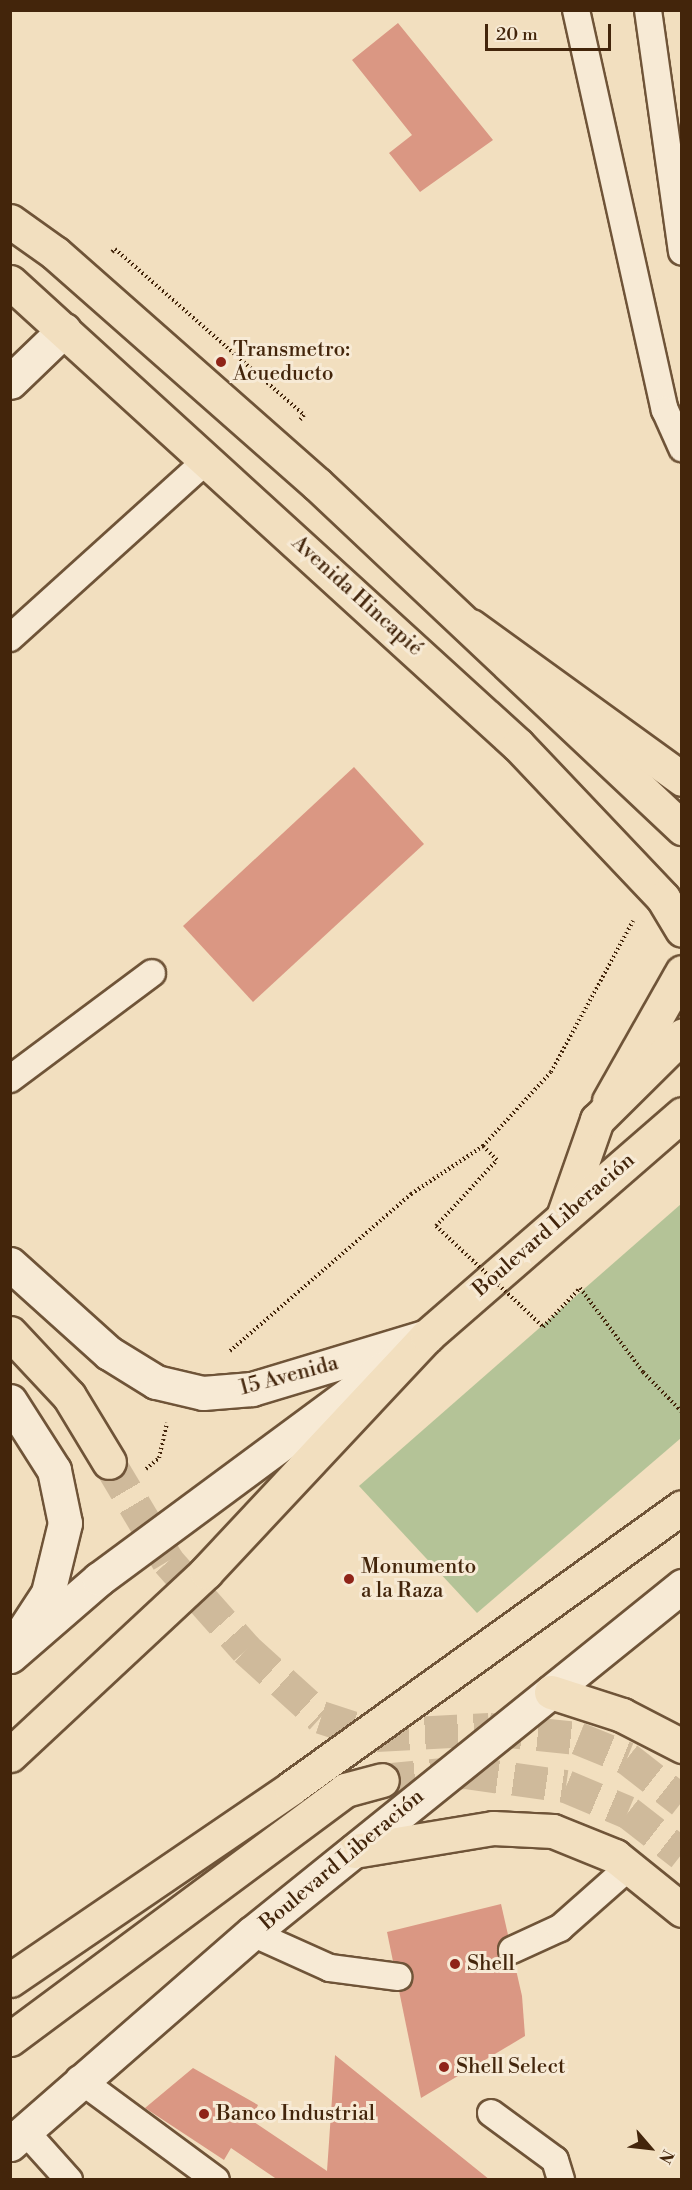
<!DOCTYPE html>
<meta charset="utf-8">
<style>
body{margin:0}
#map{position:relative;width:692px;height:2190px;overflow:hidden;background:#f2dfbf;font-family:"Libre Bodoni",serif}
div>[style]{position:absolute}
.green>*{inset:0;background:#b4c397}
.building>*{inset:0;background:#da9783}
.primary-tunnel>*{height:33px;margin-top:-16.5px;transform-origin:0;background:repeating-linear-gradient(90deg,#cfba9b 0 33px,transparent 0 49px)}
.trunk-tunnel>*{height:33px;margin-top:-16.5px;transform-origin:0;background:repeating-linear-gradient(90deg,#cfba9b 0 33px,transparent 0 49px)}
.path>*{height:4px;margin-top:-2px;transform-origin:0;background:repeating-linear-gradient(90deg,#43250b 0 1.5px,transparent 0 4.5px)}
.roads{filter:drop-shadow(2px 0 #6f5438) drop-shadow(-2px 0 #6f5438) drop-shadow(0 2px #6f5438) drop-shadow(0 -2px #6f5438)}
.service>*{height:26px;margin:-13px;padding:0 13px;transform-origin:13px;border-radius:13px;background:#f7ead5}
.minor>*{height:33px;margin:-16.5px;padding:0 16.5px;transform-origin:16.5px;border-radius:16.5px;background:#f7ead5}
.tertiary>*{height:33px;margin:-16.5px;padding:0 16.5px;transform-origin:16.5px;border-radius:16.5px;background:#f7ead5}
.secondary>*{height:33px;margin:-16.5px;padding:0 16.5px;transform-origin:16.5px;border-radius:16.5px;background:#f7ead5}
.primary>*{height:33px;margin:-16.5px;padding:0 16.5px;transform-origin:16.5px;border-radius:16.5px;background:#f2dfbf}
.trunk>*{height:33px;margin:-16.5px;padding:0 16.5px;transform-origin:16.5px;border-radius:16.5px;background:#f2dfbf}
.path-bridge>*{height:4px;margin-top:-2px;transform-origin:0;background:repeating-linear-gradient(90deg,#43250b 0 1.5px,transparent 0 4.5px)}
.dots>*{width:16px;height:16px;translate:-50% -50%;box-sizing:border-box;border:3px solid #f7ead5;border-radius:50%}
span{translate:-50% -50%;white-space:nowrap;text-align:center;line-height:1.15;-webkit-text-stroke:6px #f7ead5;paint-order:stroke}
.poi-label{font-size:21px;color:#43250b}
.left{translate:0 -50%;text-align:left}
.street-label{font-size:21px;color:#43250b}
.frame{position:absolute;inset:0;border:12px solid #43250b;pointer-events:none}
.north{position:absolute;left:620px;top:2118px;width:60px;height:60px;-webkit-text-stroke:4px #f7ead5;paint-order:stroke;rotate:118deg;font-size:16px;font-weight:700;line-height:24px;text-align:center;color:#43250b}
.north::after{content:'';display:block;margin:auto;width:21px;height:27px;background:#43250b;clip-path:polygon(50% 0,100% 100%,50% 72%,0 100%)}
.scale{position:absolute;left:485px;top:24px;width:126px;height:27px;box-sizing:border-box;border:3px solid #43250b;border-top:0;padding-left:8px;font-size:18px;line-height:21px;white-space:nowrap;color:#43250b;-webkit-text-stroke:4px #f7ead5;paint-order:stroke}
</style>
<div id="map">
<div class="green">
<div style="clip-path:polygon(681px 1204px,681px 1438px,477px 1613px,359px 1486px)"></div>
</div>
<div class="building">
<div style="clip-path:polygon(398px 23px,493px 140px,420px 192px,389px 153px,412px 135px,352px 60px)"></div>
<div style="clip-path:polygon(354px 767px,424px 844px,253px 1002px,183px 926px)"></div>
<div style="clip-path:polygon(501px 1904px,522px 1996px,525px 2036px,421px 2098px,387px 1932px)"></div>
<div style="clip-path:polygon(335px 2055px,418px 2122px,490px 2180px,278px 2180px,231px 2148px,224px 2160px,145px 2108px,193px 2068px,258px 2105px,251px 2120px,327px 2171px)"></div>
</div>
<div class="primary-tunnel">
<div style="left:109px;top:1462px;width:115px;rotate:59.2deg"></div>
<div style="left:168px;top:1561px;width:118px;rotate:48.4deg"></div>
<div style="left:246px;top:1649px;width:101px;rotate:42.2deg"></div>
<div style="left:321px;top:1717px;width:58px;rotate:18.1deg"></div>
<div style="left:376px;top:1735px;width:113px;rotate:-3deg"></div>
<div style="left:489px;top:1729px;width:89px;rotate:5.8deg"></div>
<div style="left:578px;top:1738px;width:53px;rotate:22.2deg"></div>
<div style="left:627px;top:1758px;width:70px;rotate:38deg"></div>
</div>
<div class="trunk-tunnel">
<div style="left:382px;top:1780px;width:83px;rotate:-5.5deg"></div>
<div style="left:465px;top:1772px;width:102px;rotate:7.9deg"></div>
<div style="left:566px;top:1786px;width:67px;rotate:22.8deg"></div>
<div style="left:628px;top:1812px;width:68px;rotate:37.9deg"></div>
</div>
<div class="path">
<div style="left:112px;top:252px;width:4px;rotate:-45deg"></div>
<div style="left:115px;top:249px;width:252px;rotate:41.3deg"></div>
<div style="left:304px;top:415px;width:6px;rotate:129deg"></div>
<div style="left:436px;top:1226px;width:90px;rotate:-47.3deg"></div>
<div style="left:497px;top:1160px;width:20px;rotate:-135deg"></div>
<div style="left:543px;top:1327px;width:54px;rotate:-46.5deg"></div>
<div style="left:580px;top:1288px;width:105px;rotate:53.1deg"></div>
<div style="left:643px;top:1372px;width:56px;rotate:45.7deg"></div>
<div style="left:230px;top:1351px;width:240px;rotate:-40.9deg"></div>
<div style="left:411px;top:1194px;width:87px;rotate:-33.7deg"></div>
<div style="left:483px;top:1146px;width:100px;rotate:-47.4deg"></div>
<div style="left:551px;top:1072px;width:172px;rotate:-61.5deg"></div>
<div style="left:146px;top:1469px;width:17px;rotate:-40deg"></div>
<div style="left:159px;top:1458px;width:36px;rotate:-77deg"></div>
</div>
<div class="roads">
<div class="service">
<div style="left:576px;top:10px;width:410px;rotate:77.5deg"></div>
<div style="left:665px;top:410px;width:42px;rotate:65.9deg"></div>
<div style="left:648px;top:10px;width:244px;rotate:82deg"></div>
<div style="left:10px;top:638px;width:266px;rotate:-42.1deg"></div>
<div style="left:10px;top:1079px;width:177px;rotate:-36.7deg"></div>
<div style="left:252px;top:1933px;width:85px;rotate:24.2deg"></div>
<div style="left:330px;top:1968px;width:69px;rotate:7.5deg"></div>
<div style="left:512px;top:1950px;width:53px;rotate:-24.6deg"></div>
<div style="left:560px;top:1928px;width:92px;rotate:-41.5deg"></div>
<div style="left:79px;top:2079px;width:170px;rotate:36.4deg"></div>
<div style="left:491px;top:2113px;width:79px;rotate:36.3deg"></div>
<div style="left:555px;top:2160px;width:21px;rotate:73deg"></div>
<div style="left:25px;top:2131px;width:66px;rotate:48.1deg"></div>
</div>
<div class="minor">
<div style="left:10px;top:382px;width:75px;rotate:-43.9deg"></div>
</div>
<div class="tertiary">
<div style="left:10px;top:1264px;width:133px;rotate:42deg"></div>
<div style="left:109px;top:1353px;width:55px;rotate:31.7deg"></div>
<div style="left:156px;top:1382px;width:48px;rotate:13.2deg"></div>
<div style="left:203px;top:1393px;width:49px;rotate:-4.7deg"></div>
<div style="left:252px;top:1389px;width:183px;rotate:-16.8deg"></div>
<div style="left:10px;top:1401px;width:82px;rotate:57.5deg"></div>
<div style="left:54px;top:1470px;width:54px;rotate:78.3deg"></div>
<div style="left:65px;top:1523px;width:72px;rotate:103.7deg"></div>
<div style="left:48px;top:1593px;width:66px;rotate:123.2deg"></div>
</div>
<div class="secondary">
<div style="left:10px;top:1656px;width:118px;rotate:-40.9deg"></div>
<div style="left:99px;top:1579px;width:358px;rotate:-36.5deg"></div>
<div style="left:10px;top:2144px;width:321px;rotate:-41.1deg"></div>
<div style="left:252px;top:1933px;width:553px;rotate:-38.9deg"></div>
</div>
<div class="primary">
<div style="left:10px;top:221px;width:55px;rotate:35.4deg"></div>
<div style="left:55px;top:253px;width:349px;rotate:41.4deg"></div>
<div style="left:317px;top:484px;width:502px;rotate:43.3deg"></div>
<div style="left:10px;top:282px;width:687px;rotate:42.35deg"></div>
<div style="left:518px;top:745px;width:211px;rotate:46.5deg"></div>
<div style="left:663px;top:898px;width:37px;rotate:59deg"></div>
<div style="left:609px;top:1101px;width:148px;rotate:-60.5deg"></div>
<div style="left:10px;top:1333px;width:86px;rotate:46.9deg"></div>
<div style="left:69px;top:1396px;width:77px;rotate:58.8deg"></div>
<div style="left:551px;top:1692px;width:75px;rotate:17.9deg"></div>
<div style="left:622px;top:1715px;width:68px;rotate:27.3deg"></div>
<div style="left:354px;top:1851px;width:141px;rotate:-9.4deg"></div>
<div style="left:493px;top:1828px;width:60px;rotate:2.9deg"></div>
<div style="left:553px;top:1831px;width:67px;rotate:22deg"></div>
<div style="left:615px;top:1856px;width:86px;rotate:38.9deg"></div>
</div>
<div class="trunk">
<div style="left:471px;top:626px;width:261px;rotate:35.9deg"></div>
<div style="left:564px;top:1214px;width:100px;rotate:-70.7deg"></div>
<div style="left:597px;top:1120px;width:120px;rotate:-44.7deg"></div>
<div style="left:10px;top:1755px;width:268px;rotate:-43deg"></div>
<div style="left:206px;top:1572px;width:323px;rotate:-46.9deg"></div>
<div style="left:427px;top:1336px;width:338px;rotate:-41deg"></div>
<div style="left:10px;top:1980px;width:340px;rotate:-34.3deg"></div>
<div style="left:291px;top:1788px;width:481px;rotate:-35.7deg"></div>
<div style="left:10px;top:2039px;width:417px;rotate:-36.6deg"></div>
<div style="left:345px;top:1790px;width:38px;rotate:-15deg"></div>
</div>
</div>
<div class="path-bridge">
<div style="left:436px;top:1226px;width:147px;rotate:43.3deg"></div>
</div>
<div class="dots">
<div style="left:221px;top:362px;background:#8f2418"></div>
<div style="left:349px;top:1579px;background:#8f2418"></div>
<div style="left:455px;top:1964px;background:#8f2418"></div>
<div style="left:444px;top:2067px;background:#8f2418"></div>
<div style="left:204px;top:2114px;background:#8f2418"></div>
</div>
<div class="poi-label">
<span class="left" style="left:233px;top:362px">Transmetro:<br>Acueducto</span>
<span class="left" style="left:361px;top:1579px">Monumento<br>a la Raza</span>
<span class="left" style="left:467px;top:1964px">Shell</span>
<span class="left" style="left:456px;top:2067px">Shell Select</span>
<span class="left" style="left:216px;top:2114px">Banco Industrial</span>
</div>
<div class="street-label">
<span style="left:357px;top:596px;rotate:42deg">Avenida Hincapié</span>
<span style="left:554px;top:1225px;rotate:-41deg">Boulevard Liberación</span>
<span style="left:289px;top:1376px;rotate:-15deg">15 Avenida</span>
<span style="left:342px;top:1860px;rotate:-40deg">Boulevard Liberación</span>
</div>
<div class="frame"></div>
<div class="north">N</div>
<div class="scale">20 m</div>
</div>
